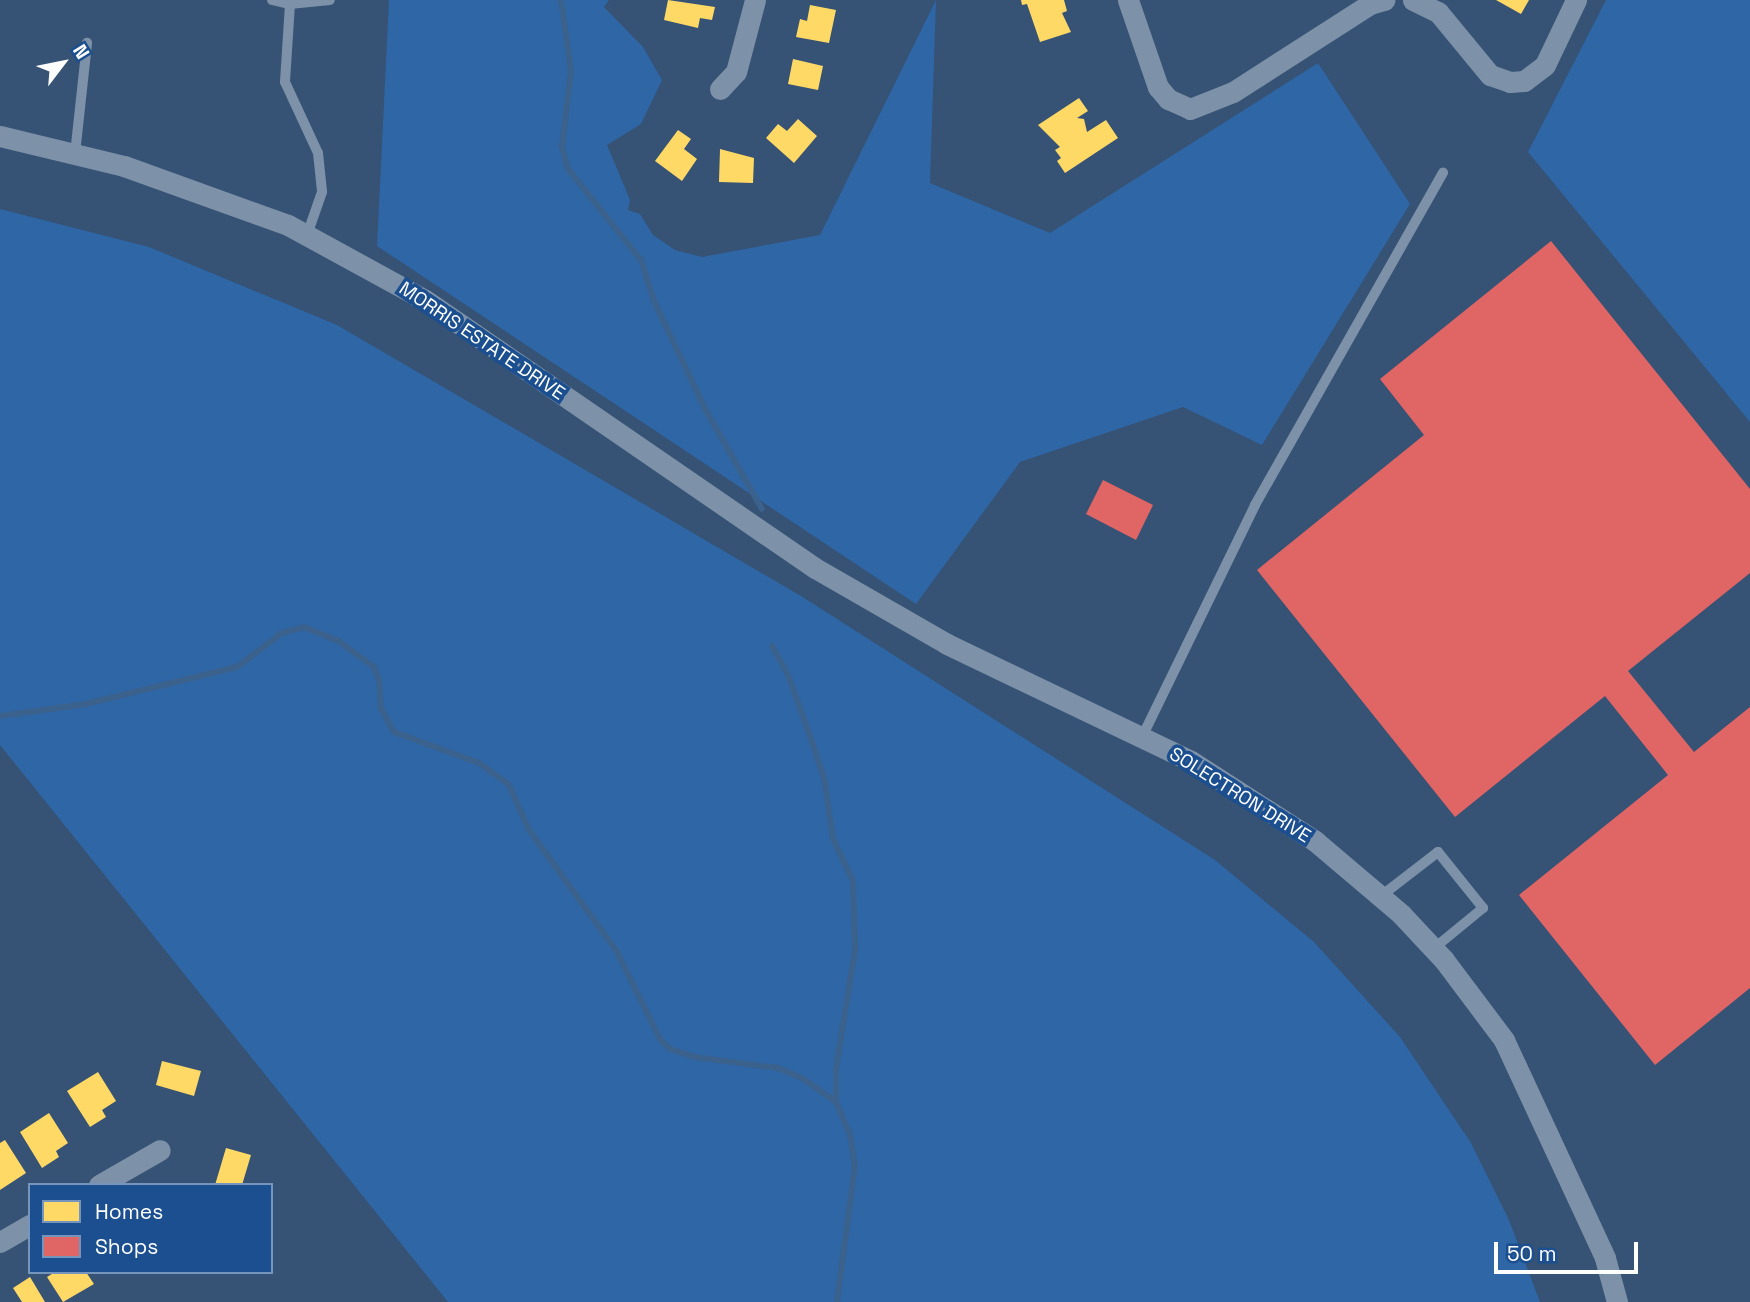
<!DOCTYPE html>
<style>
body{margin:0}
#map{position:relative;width:1750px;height:1302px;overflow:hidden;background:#365274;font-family:"Space Grotesk",sans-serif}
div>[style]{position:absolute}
.green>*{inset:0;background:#2f66a5}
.homes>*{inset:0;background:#ffd966}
.shops>*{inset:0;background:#e06666}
.stream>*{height:6px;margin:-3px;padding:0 3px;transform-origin:3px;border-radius:3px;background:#3b618d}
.service>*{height:10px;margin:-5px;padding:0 5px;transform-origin:5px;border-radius:5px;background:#7d92a8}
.minor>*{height:21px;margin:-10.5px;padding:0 10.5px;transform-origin:10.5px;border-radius:10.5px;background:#7d92a8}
span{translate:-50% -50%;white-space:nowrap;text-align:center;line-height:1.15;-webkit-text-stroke:7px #1b4f8f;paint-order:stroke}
.street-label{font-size:19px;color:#fff}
.legend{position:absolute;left:28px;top:1183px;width:245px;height:91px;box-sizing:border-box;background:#1b4f8f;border:2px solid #7695bc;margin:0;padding:9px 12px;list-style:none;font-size:21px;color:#fff}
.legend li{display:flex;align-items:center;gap:14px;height:35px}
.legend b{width:35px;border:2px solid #7695bc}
.north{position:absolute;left:28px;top:28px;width:70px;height:70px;-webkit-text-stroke:5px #1b4f8f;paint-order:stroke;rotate:58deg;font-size:19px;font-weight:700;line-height:28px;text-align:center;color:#fff}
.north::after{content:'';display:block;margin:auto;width:24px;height:32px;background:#fff;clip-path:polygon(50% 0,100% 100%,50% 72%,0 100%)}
.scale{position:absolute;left:1494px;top:1242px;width:144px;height:32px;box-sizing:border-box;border:4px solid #fff;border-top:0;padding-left:9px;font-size:21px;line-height:24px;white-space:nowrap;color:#fff;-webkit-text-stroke:5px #1b4f8f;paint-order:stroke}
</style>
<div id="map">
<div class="green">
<div style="clip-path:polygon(389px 0,609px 0,604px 7px,643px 47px,662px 80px,641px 124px,607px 145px,630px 200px,628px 210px,640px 214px,653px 235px,675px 250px,702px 257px,820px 235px,936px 0,930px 183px,1050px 233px,1318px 63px,1410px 204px,1262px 445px,1183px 407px,1020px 462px,916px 604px,377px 246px)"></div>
<div style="clip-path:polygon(1606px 0,1750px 0,1750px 422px,1528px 152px)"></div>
<div style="clip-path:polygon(0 209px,149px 247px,337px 325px,801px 596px,1215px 860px,1314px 942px,1400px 1037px,1471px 1143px,1509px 1220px,1540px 1302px,448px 1302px,0 745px)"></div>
</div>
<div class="homes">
<div style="clip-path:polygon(668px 0,715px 7px,712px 20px,700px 18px,698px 28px,664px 20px)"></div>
<div style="clip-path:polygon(1021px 0,1064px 0,1067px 11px,1062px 13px,1071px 32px,1040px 42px,1027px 4px,1022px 5px)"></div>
<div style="clip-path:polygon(1496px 0,1529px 0,1521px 14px)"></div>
<div style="clip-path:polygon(810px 5px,836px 10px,829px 43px,796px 37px,800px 19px,807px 21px)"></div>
<div style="clip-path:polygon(793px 59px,823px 66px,818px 90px,788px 84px)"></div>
<div style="clip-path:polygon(1079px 98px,1088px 111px,1077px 118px,1084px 119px,1087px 132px,1106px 120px,1118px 138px,1065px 173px,1057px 161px,1061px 158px,1055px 150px,1060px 147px,1038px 125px)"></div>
<div style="clip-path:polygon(798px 119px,817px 136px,794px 163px,766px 138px,778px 124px,787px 131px)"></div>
<div style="clip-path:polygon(678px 130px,691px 139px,684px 149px,697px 159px,682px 181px,655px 161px)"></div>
<div style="clip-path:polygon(720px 149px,754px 158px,753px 183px,719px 182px)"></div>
<div style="clip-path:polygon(162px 1061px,201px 1071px,194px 1096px,156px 1085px)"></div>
<div style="clip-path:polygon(98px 1072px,116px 1101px,102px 1110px,106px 1117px,90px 1127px,67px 1091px)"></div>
<div style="clip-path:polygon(49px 1113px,68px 1143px,56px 1151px,59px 1157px,42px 1168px,20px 1132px)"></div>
<div style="clip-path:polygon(5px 1140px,26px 1173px,0 1190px,0 1143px)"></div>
<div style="clip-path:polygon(226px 1148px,251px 1155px,242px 1185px,215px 1185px)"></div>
<div style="clip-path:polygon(55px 1272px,86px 1272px,94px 1284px,63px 1302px,47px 1277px)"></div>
<div style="clip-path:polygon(30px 1277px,45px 1302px,22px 1302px,13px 1288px)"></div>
</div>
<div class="shops">
<div style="clip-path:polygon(1551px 241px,1750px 489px,1750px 573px,1628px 671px,1694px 752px,1750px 707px,1750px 988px,1655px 1065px,1519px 895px,1668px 775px,1605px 696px,1455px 817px,1257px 570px,1424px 435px,1380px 379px)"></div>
<div style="clip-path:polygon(1103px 480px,1153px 505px,1136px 540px,1086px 514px)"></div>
</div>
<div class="stream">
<div style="left:561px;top:0;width:72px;rotate:82deg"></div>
<div style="left:571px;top:71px;width:77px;rotate:96.8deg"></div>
<div style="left:562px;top:147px;width:23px;rotate:75deg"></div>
<div style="left:568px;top:169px;width:117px;rotate:51.3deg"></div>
<div style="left:641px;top:260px;width:43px;rotate:72.4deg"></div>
<div style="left:654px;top:301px;width:117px;rotate:64.7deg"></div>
<div style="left:704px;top:407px;width:117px;rotate:60.4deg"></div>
<div style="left:772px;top:646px;width:33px;rotate:61deg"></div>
<div style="left:788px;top:675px;width:65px;rotate:70.2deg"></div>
<div style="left:810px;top:736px;width:44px;rotate:71.6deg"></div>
<div style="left:824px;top:778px;width:62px;rotate:81.6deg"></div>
<div style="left:833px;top:839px;width:47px;rotate:64.5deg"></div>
<div style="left:853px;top:881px;width:69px;rotate:88.3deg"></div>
<div style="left:855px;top:950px;width:121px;rotate:99.1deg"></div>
<div style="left:836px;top:1069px;width:33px;rotate:90deg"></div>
<div style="left:836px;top:1102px;width:36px;rotate:67deg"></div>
<div style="left:850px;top:1135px;width:30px;rotate:81deg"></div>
<div style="left:855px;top:1165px;width:138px;rotate:97.5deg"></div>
<div style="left:0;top:716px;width:87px;rotate:-7.9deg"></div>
<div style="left:86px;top:704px;width:155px;rotate:-13.8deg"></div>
<div style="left:237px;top:667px;width:56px;rotate:-37.1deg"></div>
<div style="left:282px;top:633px;width:23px;rotate:-15deg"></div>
<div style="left:304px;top:627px;width:35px;rotate:22deg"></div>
<div style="left:337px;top:640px;width:46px;rotate:36.1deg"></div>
<div style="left:374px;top:667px;width:14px;rotate:69deg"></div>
<div style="left:379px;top:680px;width:28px;rotate:86deg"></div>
<div style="left:381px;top:708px;width:27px;rotate:62deg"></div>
<div style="left:394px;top:732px;width:90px;rotate:20deg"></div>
<div style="left:479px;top:763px;width:37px;rotate:36deg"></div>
<div style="left:509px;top:785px;width:49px;rotate:66deg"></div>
<div style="left:529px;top:830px;width:148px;rotate:54.1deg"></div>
<div style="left:616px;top:950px;width:99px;rotate:63.7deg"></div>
<div style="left:660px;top:1039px;width:14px;rotate:45deg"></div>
<div style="left:670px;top:1049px;width:25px;rotate:18deg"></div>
<div style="left:694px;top:1057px;width:85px;rotate:7.5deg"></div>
<div style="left:778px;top:1068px;width:26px;rotate:23deg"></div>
<div style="left:802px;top:1078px;width:42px;rotate:35.2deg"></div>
</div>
<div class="service">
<div style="left:272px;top:0;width:18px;rotate:13deg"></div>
<div style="left:290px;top:4px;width:78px;rotate:93.7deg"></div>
<div style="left:285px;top:82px;width:78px;rotate:65.1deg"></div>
<div style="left:318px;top:153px;width:39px;rotate:84deg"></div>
<div style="left:322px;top:192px;width:46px;rotate:109.2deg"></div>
<div style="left:290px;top:0;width:4px;rotate:90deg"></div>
<div style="left:290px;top:4px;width:40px;rotate:-5.7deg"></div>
<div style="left:75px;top:154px;width:112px;rotate:-83.8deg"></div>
<div style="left:1142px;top:737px;width:258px;rotate:-64deg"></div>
<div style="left:1255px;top:505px;width:382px;rotate:-60.5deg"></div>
<div style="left:1381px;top:896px;width:72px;rotate:-37.7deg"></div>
<div style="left:1438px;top:852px;width:72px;rotate:51.2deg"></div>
<div style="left:1483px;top:908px;width:65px;rotate:140.6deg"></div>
</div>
<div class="minor">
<div style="left:1128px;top:0;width:92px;rotate:71deg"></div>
<div style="left:1158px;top:87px;width:16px;rotate:50deg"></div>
<div style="left:1168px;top:99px;width:24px;rotate:24deg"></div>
<div style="left:1190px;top:109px;width:46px;rotate:-21.6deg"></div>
<div style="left:1233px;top:92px;width:163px;rotate:-32.7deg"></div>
<div style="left:1370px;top:4px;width:15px;rotate:-16deg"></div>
<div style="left:1413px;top:0;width:28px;rotate:26deg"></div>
<div style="left:1438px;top:12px;width:82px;rotate:50.5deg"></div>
<div style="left:1490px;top:75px;width:21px;rotate:19deg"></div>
<div style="left:1510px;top:82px;width:14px;rotate:-4deg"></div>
<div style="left:1524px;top:81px;width:26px;rotate:-37deg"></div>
<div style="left:1545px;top:65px;width:72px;rotate:-64.5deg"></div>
<div style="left:720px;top:89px;width:23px;rotate:-47deg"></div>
<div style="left:736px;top:72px;width:74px;rotate:-75.2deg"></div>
<div style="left:0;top:136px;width:128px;rotate:13.6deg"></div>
<div style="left:124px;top:166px;width:174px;rotate:19.8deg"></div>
<div style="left:288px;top:225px;width:156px;rotate:28.7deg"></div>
<div style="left:425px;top:300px;width:473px;rotate:34.5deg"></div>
<div style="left:815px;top:568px;width:152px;rotate:29.9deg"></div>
<div style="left:947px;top:644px;width:271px;rotate:25.6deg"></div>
<div style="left:1191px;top:761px;width:148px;rotate:32.8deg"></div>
<div style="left:1315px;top:841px;width:113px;rotate:40.3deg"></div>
<div style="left:1401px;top:914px;width:63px;rotate:46.9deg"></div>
<div style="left:1444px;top:960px;width:100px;rotate:53.1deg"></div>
<div style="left:1504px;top:1040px;width:240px;rotate:65.1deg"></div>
<div style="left:1605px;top:1258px;width:46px;rotate:74.7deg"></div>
<div style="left:99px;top:1185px;width:70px;rotate:-29.8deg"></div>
<div style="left:0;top:1242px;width:34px;rotate:-30deg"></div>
</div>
<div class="street-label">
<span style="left:482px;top:341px;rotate:34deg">MORRIS ESTATE DRIVE</span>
<span style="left:1240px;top:795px;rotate:32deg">SOLECTRON DRIVE</span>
</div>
<ul class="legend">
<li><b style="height:19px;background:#ffd966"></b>Homes</li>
<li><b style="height:19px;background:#e06666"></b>Shops</li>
</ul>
<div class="north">N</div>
<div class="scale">50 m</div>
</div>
